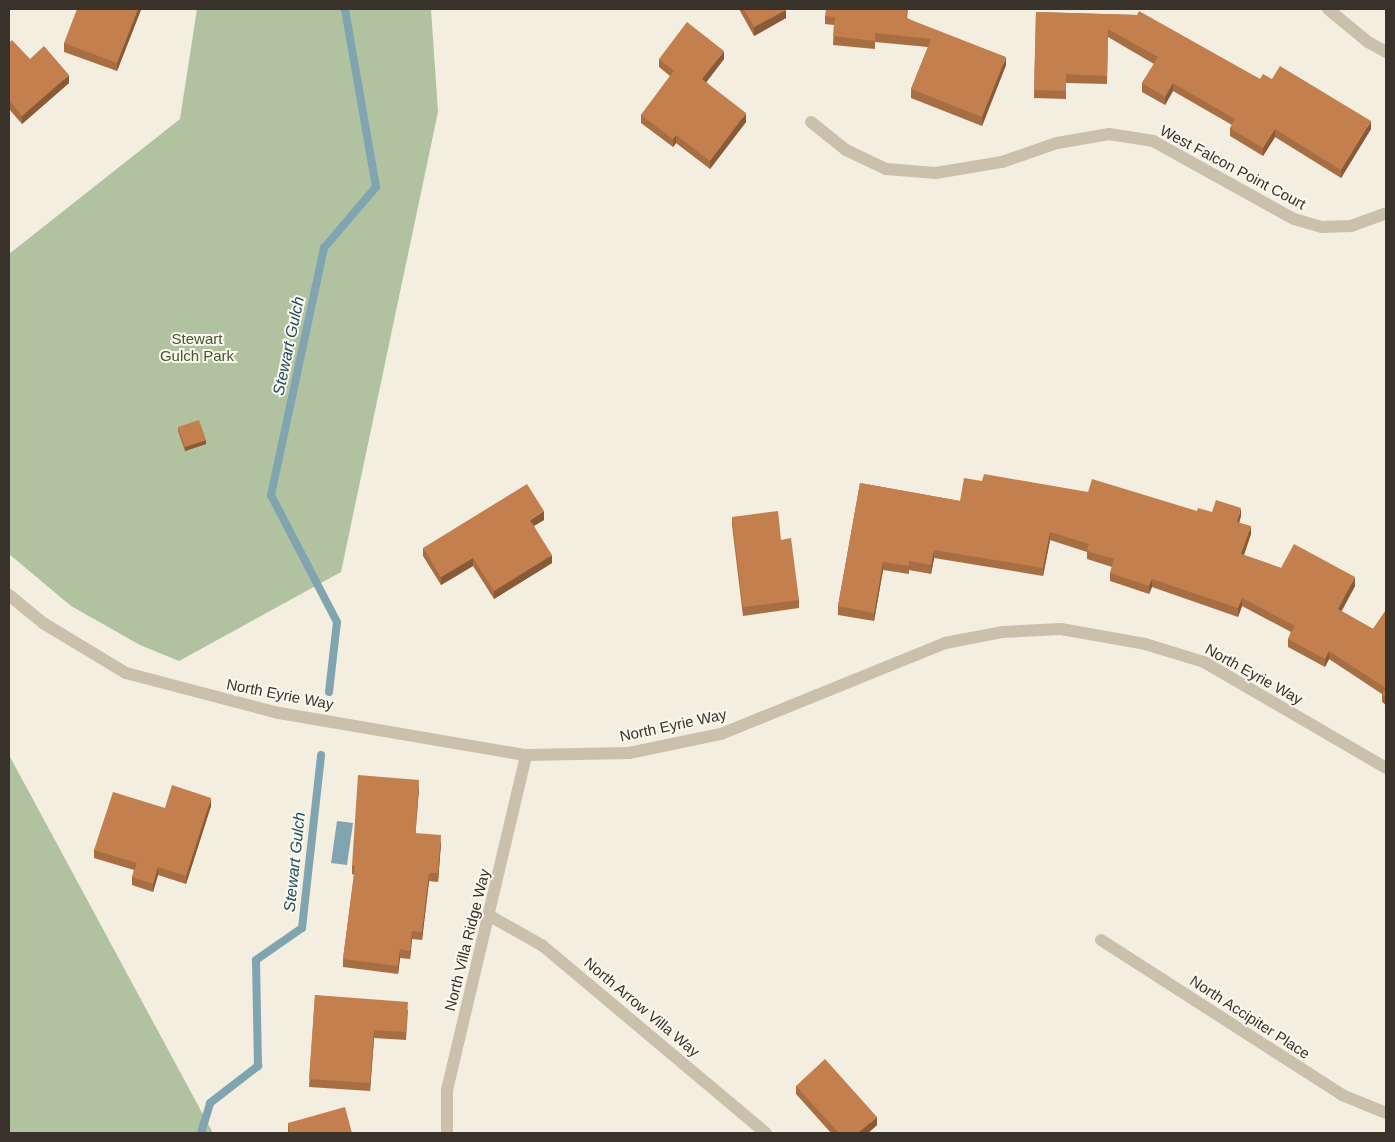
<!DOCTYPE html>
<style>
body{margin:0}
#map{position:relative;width:1395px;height:1142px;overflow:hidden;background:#f3eee0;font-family:Helvetica,sans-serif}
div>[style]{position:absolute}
.green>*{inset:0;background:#b0c2a0}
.water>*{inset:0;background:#80a5b0}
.stream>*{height:8px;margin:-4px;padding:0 4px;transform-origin:4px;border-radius:4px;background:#80a5b0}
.minor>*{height:12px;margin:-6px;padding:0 6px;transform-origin:6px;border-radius:6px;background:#cbc0ac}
.wall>*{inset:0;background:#a86e43}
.shaded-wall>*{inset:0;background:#885a37}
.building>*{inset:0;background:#c3804e}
span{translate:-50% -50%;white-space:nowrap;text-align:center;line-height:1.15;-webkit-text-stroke:4px #faf7ed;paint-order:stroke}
.street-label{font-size:15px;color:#39322b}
.park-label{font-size:15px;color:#41572f}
.water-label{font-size:16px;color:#214c5b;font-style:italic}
.frame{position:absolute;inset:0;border:10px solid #39322b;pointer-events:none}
</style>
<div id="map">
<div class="green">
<div style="clip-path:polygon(197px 9px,431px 9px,438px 112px,341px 572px,179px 661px,140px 645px,71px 606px,9px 554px,9px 254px,180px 119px)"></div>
<div style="clip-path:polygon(9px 755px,213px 1133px,9px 1133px)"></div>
</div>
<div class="water">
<div style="clip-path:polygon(337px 821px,353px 823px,347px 865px,331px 863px)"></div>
</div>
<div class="stream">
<div style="left:329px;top:692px;width:70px;rotate:-83.5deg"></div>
<div style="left:337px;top:622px;width:143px;rotate:-117.5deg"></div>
<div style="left:271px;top:495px;width:253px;rotate:-77.9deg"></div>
<div style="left:324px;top:248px;width:80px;rotate:-49.6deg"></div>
<div style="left:376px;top:187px;width:181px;rotate:-99.9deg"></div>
<div style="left:201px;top:1133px;width:31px;rotate:-73deg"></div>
<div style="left:210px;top:1103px;width:61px;rotate:-37.6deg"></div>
<div style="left:258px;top:1066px;width:106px;rotate:-91.1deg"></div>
<div style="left:256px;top:960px;width:56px;rotate:-34.8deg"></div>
<div style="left:302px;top:928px;width:174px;rotate:-83.7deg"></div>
</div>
<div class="minor">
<div style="left:1328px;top:9px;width:52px;rotate:39.5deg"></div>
<div style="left:1368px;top:42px;width:21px;rotate:29deg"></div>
<div style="left:811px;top:122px;width:45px;rotate:38.7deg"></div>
<div style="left:846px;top:150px;width:44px;rotate:25.4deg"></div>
<div style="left:886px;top:169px;width:50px;rotate:4.6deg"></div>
<div style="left:936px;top:173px;width:67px;rotate:-9.5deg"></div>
<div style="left:1002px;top:162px;width:58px;rotate:-19.1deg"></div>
<div style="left:1057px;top:143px;width:53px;rotate:-9.8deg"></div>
<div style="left:1109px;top:134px;width:45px;rotate:9deg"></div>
<div style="left:1153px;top:141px;width:161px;rotate:29deg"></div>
<div style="left:1294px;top:219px;width:29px;rotate:16deg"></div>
<div style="left:1322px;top:227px;width:29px;rotate:-2deg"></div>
<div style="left:1351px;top:226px;width:37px;rotate:-20deg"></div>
<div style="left:9px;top:595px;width:44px;rotate:39.5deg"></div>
<div style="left:43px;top:623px;width:97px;rotate:31.1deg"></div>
<div style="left:126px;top:673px;width:158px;rotate:14.7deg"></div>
<div style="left:279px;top:713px;width:251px;rotate:9.7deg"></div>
<div style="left:526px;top:755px;width:103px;rotate:-1.1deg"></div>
<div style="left:629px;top:753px;width:94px;rotate:-11.7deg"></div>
<div style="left:721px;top:734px;width:242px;rotate:-22.1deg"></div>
<div style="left:945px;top:643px;width:58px;rotate:-10.9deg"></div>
<div style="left:1002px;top:632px;width:59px;rotate:-2.9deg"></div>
<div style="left:1061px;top:629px;width:85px;rotate:10.1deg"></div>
<div style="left:1145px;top:644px;width:62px;rotate:17deg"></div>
<div style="left:1204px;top:662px;width:211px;rotate:30.2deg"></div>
<div style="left:490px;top:916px;width:61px;rotate:29.5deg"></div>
<div style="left:543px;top:946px;width:291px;rotate:40deg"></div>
<div style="left:1101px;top:940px;width:287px;rotate:32.7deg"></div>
<div style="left:1342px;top:1095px;width:48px;rotate:22.2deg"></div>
<div style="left:447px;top:1133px;width:43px;rotate:-90deg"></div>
<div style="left:447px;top:1090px;width:344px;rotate:-76.7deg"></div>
</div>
<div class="wall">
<div style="clip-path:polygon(141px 9px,117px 71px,64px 52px,64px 43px)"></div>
<div style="clip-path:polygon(739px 9px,785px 9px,786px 18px,754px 36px)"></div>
<div style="clip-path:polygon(908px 9px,907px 18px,1006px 65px,982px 126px,911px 98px,911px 89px,928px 47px,875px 42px,875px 49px,833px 45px,834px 25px,825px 24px,825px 16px)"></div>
<div style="clip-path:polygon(1036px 12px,1137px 15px,1260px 79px,1272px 79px,1371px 129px,1341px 178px,1275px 137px,1263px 156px,1230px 136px,1230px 128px,1232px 125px,1173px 91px,1165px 105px,1142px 92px,1142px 83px,1154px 64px,1108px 37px,1107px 84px,1066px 83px,1066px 99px,1034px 98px)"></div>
<div style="clip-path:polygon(9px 43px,30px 59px,69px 83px,22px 124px,9px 109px)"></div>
<div style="clip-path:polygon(659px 59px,724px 59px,706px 82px,746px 122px,710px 169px,676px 143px,673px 147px,641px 123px,641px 115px,670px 76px,659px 67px)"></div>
<div style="clip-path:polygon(178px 427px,206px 444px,185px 451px,178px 431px)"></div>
<div style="clip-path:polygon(860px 483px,960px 501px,1197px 511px,1241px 516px,1239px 522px,1251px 534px,1244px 555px,1281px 568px,1355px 586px,1341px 611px,1373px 629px,1386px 610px,1386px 705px,1382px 702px,1382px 694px,1329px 659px,1325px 667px,1288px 647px,1288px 639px,1291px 632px,1242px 606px,1238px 617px,1152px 587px,1149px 594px,1110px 581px,1110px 573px,1112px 567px,1087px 559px,1087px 552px,1050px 540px,1043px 576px,934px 558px,931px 574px,909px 570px,909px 574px,883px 570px,874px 621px,838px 615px,838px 606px)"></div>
<div style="clip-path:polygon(732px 517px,781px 540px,799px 600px,799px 608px,743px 616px,732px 525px)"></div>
<div style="clip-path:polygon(544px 520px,534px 526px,552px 563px,494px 599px,473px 566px,441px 585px,423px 556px,423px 548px)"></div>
<div style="clip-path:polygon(419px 788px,415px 833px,441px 843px,438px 882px,429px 881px,422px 940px,412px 939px,410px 959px,400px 958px,398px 974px,343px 967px,343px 959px,354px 875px,352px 874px,352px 866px)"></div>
<div style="clip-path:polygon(211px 806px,186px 884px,158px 875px,153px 892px,132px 885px,132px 877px,134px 870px,94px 858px,94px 850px,165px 808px)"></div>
<div style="clip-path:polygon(315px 995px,408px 1010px,406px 1040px,374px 1038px,370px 1091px,309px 1087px)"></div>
<div style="clip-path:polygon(796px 1086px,877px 1125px,868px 1133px,831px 1133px,796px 1094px)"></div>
<div style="clip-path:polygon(288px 1123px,352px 1133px,288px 1133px)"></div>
</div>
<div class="shaded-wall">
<div style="clip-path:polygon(138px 9px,141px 9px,141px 10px,117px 71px,117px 63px)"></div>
<div style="clip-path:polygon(786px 10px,786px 18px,754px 36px,754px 27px)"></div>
<div style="clip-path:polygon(724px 51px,724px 59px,702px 88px,702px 79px)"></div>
<div style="clip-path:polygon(1006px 57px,1006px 65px,982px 126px,982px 117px)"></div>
<div style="clip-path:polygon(69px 75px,69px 83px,22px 124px,22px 116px)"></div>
<div style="clip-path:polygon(1173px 83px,1173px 91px,1165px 105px,1165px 97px)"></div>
<div style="clip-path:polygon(746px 113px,746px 122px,710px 169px,710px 161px)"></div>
<div style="clip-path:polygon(1371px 121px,1371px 129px,1341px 178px,1341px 170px)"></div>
<div style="clip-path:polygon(1275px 129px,1275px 137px,1263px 156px,1263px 148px)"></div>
<div style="clip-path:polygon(676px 135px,676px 143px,673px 147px,673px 139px)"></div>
<div style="clip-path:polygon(206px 440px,206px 444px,185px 451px,185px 447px)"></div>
<div style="clip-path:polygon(1241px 508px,1241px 516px,1237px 530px,1237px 522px)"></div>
<div style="clip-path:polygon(544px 511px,544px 520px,530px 528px,530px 520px)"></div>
<div style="clip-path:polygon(1251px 526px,1251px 534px,1241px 563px,1241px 554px)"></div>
<div style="clip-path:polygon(1050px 532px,1050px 540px,1043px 576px,1043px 568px)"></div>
<div style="clip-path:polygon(934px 550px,934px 558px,931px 574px,931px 565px)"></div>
<div style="clip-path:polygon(552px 555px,552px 563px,494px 599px,494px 591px)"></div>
<div style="clip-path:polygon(473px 558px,473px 566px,441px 585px,441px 577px)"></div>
<div style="clip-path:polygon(883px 562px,883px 570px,874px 621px,874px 613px)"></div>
<div style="clip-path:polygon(1355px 577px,1355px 586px,1338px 618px,1338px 609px)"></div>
<div style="clip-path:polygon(1152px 579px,1152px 587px,1149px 594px,1149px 586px)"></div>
<div style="clip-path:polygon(1242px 598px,1242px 606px,1238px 617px,1238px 608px)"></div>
<div style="clip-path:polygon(1329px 651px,1329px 659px,1325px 667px,1325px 659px)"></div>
<div style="clip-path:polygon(419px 780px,419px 788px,415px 841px,415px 833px)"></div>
<div style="clip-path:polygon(211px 798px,211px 806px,186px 884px,186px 876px)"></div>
<div style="clip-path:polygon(441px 835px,441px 843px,438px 882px,438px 873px)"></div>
<div style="clip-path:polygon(158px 867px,158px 875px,153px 892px,153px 884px)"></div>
<div style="clip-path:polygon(429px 873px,429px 881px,422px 940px,422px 932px)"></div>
<div style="clip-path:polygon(412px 931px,412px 939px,410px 959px,410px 951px)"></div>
<div style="clip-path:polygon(400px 949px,400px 958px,398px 974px,398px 966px)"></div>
<div style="clip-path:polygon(374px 1030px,374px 1038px,370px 1091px,370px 1083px)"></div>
<div style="clip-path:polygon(877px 1117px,877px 1125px,868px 1133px,858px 1133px)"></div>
</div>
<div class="building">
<div style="clip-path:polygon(77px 9px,138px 9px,117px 63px,64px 43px)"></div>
<div style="clip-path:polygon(744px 9px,785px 9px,786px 10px,754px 27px)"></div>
<div style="clip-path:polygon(826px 9px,907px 9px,906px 18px,1006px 57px,982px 117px,911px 89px,931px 39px,875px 33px,875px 41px,833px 36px,835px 17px,825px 16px)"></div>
<div style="clip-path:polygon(1139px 11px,1260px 79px,1263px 74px,1272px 79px,1280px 66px,1371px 121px,1341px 170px,1275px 129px,1263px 148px,1230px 128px,1235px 119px,1173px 83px,1165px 97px,1142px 83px,1158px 57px,1108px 29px,1107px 76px,1066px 74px,1066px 91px,1034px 90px,1036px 12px,1137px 15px)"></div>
<div style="clip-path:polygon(687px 22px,724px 51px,702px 79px,746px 113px,710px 161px,676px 135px,673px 139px,641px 115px,674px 71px,659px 59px)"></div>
<div style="clip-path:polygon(12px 40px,30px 59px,44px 46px,69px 75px,22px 116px,9px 100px,9px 43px)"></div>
<div style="clip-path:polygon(199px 420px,206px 440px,185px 447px,178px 427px)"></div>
<div style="clip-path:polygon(984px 474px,1088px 492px,1092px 479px,1197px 511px,1198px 508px,1212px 512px,1216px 500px,1241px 508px,1237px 522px,1251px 526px,1241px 554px,1281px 568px,1294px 544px,1355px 577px,1338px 609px,1373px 629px,1386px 610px,1386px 697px,1382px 694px,1386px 688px,1329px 651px,1325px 659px,1288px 639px,1295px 626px,1242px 598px,1238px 608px,1152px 579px,1149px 586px,1110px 573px,1114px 559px,1087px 551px,1089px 544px,1050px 532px,1043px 568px,934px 550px,931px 565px,909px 561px,909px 566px,883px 562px,874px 613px,838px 606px,860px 483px,960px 501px,964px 478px,982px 481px)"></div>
<div style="clip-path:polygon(527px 484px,544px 511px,530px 520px,552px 555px,494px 591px,473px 558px,441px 577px,423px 548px)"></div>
<div style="clip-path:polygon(778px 511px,781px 540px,791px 538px,799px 600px,743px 607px,732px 517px)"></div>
<div style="clip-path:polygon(358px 775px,419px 780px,415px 833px,441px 835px,438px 873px,429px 873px,422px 932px,412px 931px,410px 951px,400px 949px,398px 966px,343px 959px,355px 866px,352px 866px)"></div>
<div style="clip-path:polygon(172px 785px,211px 798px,186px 876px,158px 867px,153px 884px,132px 877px,137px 863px,94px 850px,113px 792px,165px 808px)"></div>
<div style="clip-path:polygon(315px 995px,408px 1002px,406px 1032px,374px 1030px,370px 1083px,309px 1079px)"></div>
<div style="clip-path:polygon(825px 1059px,877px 1117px,858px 1133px,839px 1133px,796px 1086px)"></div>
<div style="clip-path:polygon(345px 1107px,352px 1133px,290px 1133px,288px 1123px)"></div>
</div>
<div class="street-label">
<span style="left:1233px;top:167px;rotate:28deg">West Falcon Point Court</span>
<span style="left:1254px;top:674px;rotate:29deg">North Eyrie Way</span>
<span style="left:280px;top:694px;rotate:11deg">North Eyrie Way</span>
<span style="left:673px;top:725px;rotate:-12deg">North Eyrie Way</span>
<span style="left:467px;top:940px;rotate:-76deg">North Villa Ridge Way</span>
<span style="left:642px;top:1007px;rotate:40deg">North Arrow Villa Way</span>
<span style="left:1250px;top:1017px;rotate:33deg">North Accipiter Place</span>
</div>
<div class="park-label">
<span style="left:197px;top:347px">Stewart<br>Gulch Park</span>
</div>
<div class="water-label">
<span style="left:289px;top:346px;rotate:-78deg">Stewart Gulch</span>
<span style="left:295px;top:862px;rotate:-84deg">Stewart Gulch</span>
</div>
<div class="frame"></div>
</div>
